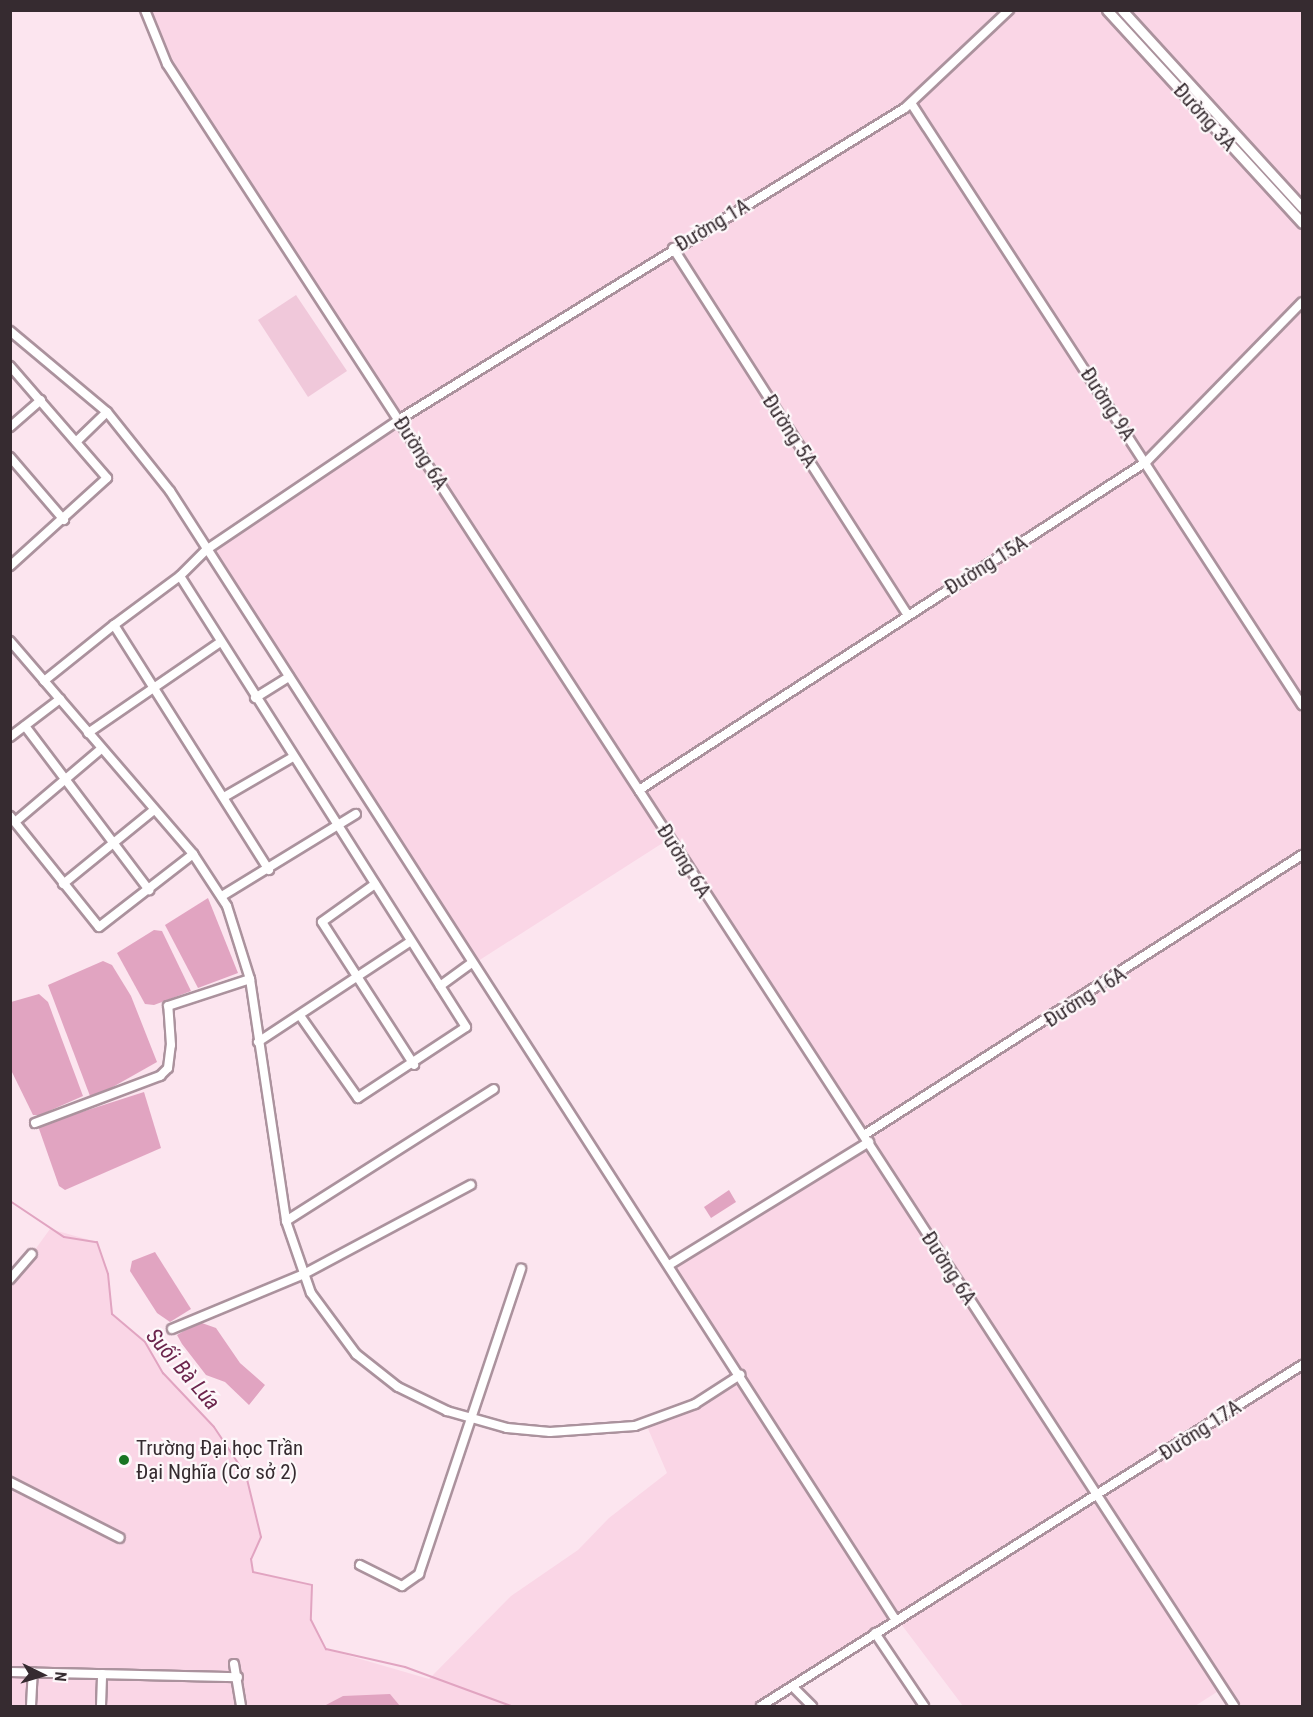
<!DOCTYPE html>
<meta charset="utf-8">
<style>
body{margin:0}
#map{position:relative;width:1313px;height:1717px;overflow:hidden;background:#fce5ef;font-family:"Roboto Condensed",sans-serif}
div>[style]{position:absolute}
.built>*{inset:0;background:#fad6e6}
.green>*{inset:0;background:#f0c8da}
.water>*{inset:0;background:#e1a4c1}
.stream>*{height:2px;margin:-1px;padding:0 1px;transform-origin:1px;border-radius:1px;background:#e1a4c1}
.roads{filter:drop-shadow(2px 0 #ab929d) drop-shadow(-2px 0 #ab929d) drop-shadow(0 2px #ab929d) drop-shadow(0 -2px #ab929d)}
.minor>*{height:8px;margin:-4px;padding:0 4px;transform-origin:4px;border-radius:4px;background:#fff}
.tertiary>*{height:9px;margin:-4.5px;padding:0 4.5px;transform-origin:4.5px;border-radius:4.5px;background:#fff}
.dots>*{width:16px;height:16px;translate:-50% -50%;box-sizing:border-box;border:3px solid #fdf8fa;border-radius:50%}
span{translate:-50% -50%;white-space:nowrap;text-align:center;line-height:1.15;-webkit-text-stroke:4.5px #fdf8fa;paint-order:stroke}
.street-label{font-size:21px;color:#362b30}
.poi-label{font-size:21px;color:#362b30}
.left{translate:0 -50%;text-align:left}
.water-label{font-size:22px;color:#6c254d;font-style:italic}
.frame{position:absolute;inset:0;border:12px solid #362b30;pointer-events:none}
.north{position:absolute;left:12px;top:1645px;width:60px;height:60px;-webkit-text-stroke:4px #fdf8fa;paint-order:stroke;rotate:95deg;font-size:16px;font-weight:700;line-height:24px;text-align:center;color:#362b30}
.north::after{content:'';display:block;margin:auto;width:21px;height:27px;background:#362b30;clip-path:polygon(50% 0,100% 100%,50% 72%,0 100%)}
</style>
<div id="map">
<div class="built">
<div style="clip-path:polygon(148px 11px,1302px 11px,1302px 1706px,1229px 1706px,1220px 1690px,1195px 1706px,963px 1706px,898px 1620px,673px 1266px,872px 1143px,672px 837px,475px 963px,209px 551px,400px 416px,169px 62px)"></div>
<div style="clip-path:polygon(50px 1229px,97px 1242px,108px 1274px,113px 1314px,145px 1342px,163px 1373px,214px 1427px,246px 1475px,261px 1537px,251px 1559px,253px 1572px,312px 1585px,311px 1620px,326px 1649px,429px 1679px,511px 1596px,578px 1550px,609px 1518px,667px 1473px,646px 1424px,739px 1378px,891px 1618px,756px 1706px,11px 1706px,11px 1283px)"></div>
</div>
<div class="green">
<div style="clip-path:polygon(1113px 11px,1302px 213px,1302px 218px)"></div>
<div style="clip-path:polygon(296px 295px,347px 371px,308px 397px,258px 320px)"></div>
</div>
<div class="water">
<div style="clip-path:polygon(208px 898px,238px 973px,198px 988px,165px 925px)"></div>
<div style="clip-path:polygon(154px 930px,162px 931px,191px 991px,154px 1005px,145px 1004px,117px 953px)"></div>
<div style="clip-path:polygon(103px 961px,112px 965px,131px 996px,157px 1062px,95px 1097px,90px 1096px,48px 985px)"></div>
<div style="clip-path:polygon(39px 994px,48px 1002px,83px 1096px,40px 1115px,33px 1115px,10px 1068px,11px 1002px)"></div>
<div style="clip-path:polygon(144px 1092px,161px 1148px,65px 1190px,59px 1186px,38px 1126px)"></div>
<div style="clip-path:polygon(729px 1190px,736px 1202px,711px 1218px,704px 1207px)"></div>
<div style="clip-path:polygon(155px 1252px,191px 1309px,170px 1322px,157px 1313px,130px 1271px,132px 1261px)"></div>
<div style="clip-path:polygon(199px 1322px,216px 1328px,240px 1363px,265px 1385px,249px 1405px,225px 1382px,206px 1375px,182px 1344px,177px 1335px)"></div>
<div style="clip-path:polygon(390px 1694px,400px 1706px,324px 1706px,343px 1696px)"></div>
</div>
<div class="stream">
<div style="left:10px;top:1201px;width:65px;rotate:33.7deg"></div>
<div style="left:64px;top:1237px;width:33px;rotate:9deg"></div>
<div style="left:97px;top:1242px;width:34px;rotate:71deg"></div>
<div style="left:108px;top:1274px;width:40px;rotate:84.3deg"></div>
<div style="left:112px;top:1314px;width:43px;rotate:40.3deg"></div>
<div style="left:145px;top:1342px;width:36px;rotate:60deg"></div>
<div style="left:163px;top:1373px;width:74px;rotate:46.6deg"></div>
<div style="left:214px;top:1427px;width:58px;rotate:56.3deg"></div>
<div style="left:246px;top:1475px;width:64px;rotate:76.4deg"></div>
<div style="left:261px;top:1537px;width:24px;rotate:114deg"></div>
<div style="left:251px;top:1559px;width:13px;rotate:81deg"></div>
<div style="left:253px;top:1572px;width:60px;rotate:12.4deg"></div>
<div style="left:312px;top:1585px;width:35px;rotate:92deg"></div>
<div style="left:311px;top:1620px;width:33px;rotate:63deg"></div>
<div style="left:326px;top:1649px;width:81px;rotate:12.8deg"></div>
<div style="left:405px;top:1667px;width:113px;rotate:20.2deg"></div>
</div>
<div class="roads">
<div class="minor">
<div style="left:145px;top:10px;width:58px;rotate:67.8deg"></div>
<div style="left:167px;top:64px;width:1958px;rotate:56.98deg"></div>
<div style="left:911px;top:103px;width:718px;rotate:57deg"></div>
<div style="left:673px;top:248px;width:434px;rotate:57.4deg"></div>
<div style="left:10px;top:331px;width:126px;rotate:39.9deg"></div>
<div style="left:107px;top:412px;width:101px;rotate:51.4deg"></div>
<div style="left:170px;top:491px;width:1341px;rotate:57.27deg"></div>
<div style="left:10px;top:366px;width:148px;rotate:49.1deg"></div>
<div style="left:107px;top:478px;width:131px;rotate:137.8deg"></div>
<div style="left:10px;top:427px;width:41px;rotate:-41.1deg"></div>
<div style="left:78px;top:440px;width:40px;rotate:-44deg"></div>
<div style="left:10px;top:457px;width:83px;rotate:49.4deg"></div>
<div style="left:114px;top:625px;width:82px;rotate:-36.6deg"></div>
<div style="left:10px;top:641px;width:281px;rotate:49.3deg"></div>
<div style="left:193px;top:854px;width:62px;rotate:56.8deg"></div>
<div style="left:227px;top:906px;width:77px;rotate:72.5deg"></div>
<div style="left:250px;top:979px;width:245px;rotate:81.5deg"></div>
<div style="left:286px;top:1221px;width:76px;rotate:70.9deg"></div>
<div style="left:311px;top:1293px;width:76px;rotate:53.6deg"></div>
<div style="left:356px;top:1354px;width:53px;rotate:38.2deg"></div>
<div style="left:398px;top:1387px;width:55px;rotate:26.1deg"></div>
<div style="left:447px;top:1411px;width:62px;rotate:15.8deg"></div>
<div style="left:507px;top:1428px;width:43px;rotate:5.3deg"></div>
<div style="left:550px;top:1432px;width:85px;rotate:-4deg"></div>
<div style="left:635px;top:1426px;width:64px;rotate:-20.1deg"></div>
<div style="left:695px;top:1404px;width:54px;rotate:-32.8deg"></div>
<div style="left:44px;top:681px;width:90px;rotate:-38.7deg"></div>
<div style="left:114px;top:625px;width:290px;rotate:57.7deg"></div>
<div style="left:255px;top:698px;width:40px;rotate:-32deg"></div>
<div style="left:25px;top:726px;width:206px;rotate:52.9deg"></div>
<div style="left:88px;top:733px;width:159px;rotate:-34.5deg"></div>
<div style="left:10px;top:737px;width:63px;rotate:-37.2deg"></div>
<div style="left:639px;top:790px;width:604px;rotate:-32.9deg"></div>
<div style="left:1146px;top:462px;width:223px;rotate:-45.7deg"></div>
<div style="left:224px;top:797px;width:80px;rotate:-30.1deg"></div>
<div style="left:10px;top:816px;width:142px;rotate:51.3deg"></div>
<div style="left:99px;top:927px;width:119px;rotate:-37.8deg"></div>
<div style="left:15px;top:822px;width:113px;rotate:-40.3deg"></div>
<div style="left:63px;top:884px;width:117px;rotate:-39.1deg"></div>
<div style="left:375px;top:884px;width:65px;rotate:144.4deg"></div>
<div style="left:322px;top:922px;width:170px;rotate:57.2deg"></div>
<div style="left:222px;top:896px;width:157px;rotate:-31.5deg"></div>
<div style="left:440px;top:986px;width:39px;rotate:-36deg"></div>
<div style="left:301px;top:1017px;width:99px;rotate:54.9deg"></div>
<div style="left:358px;top:1098px;width:129px;rotate:-33.3deg"></div>
<div style="left:466px;top:1027px;width:534px;rotate:-122.38deg"></div>
<div style="left:180px;top:576px;width:37px;rotate:-45deg"></div>
<div style="left:206px;top:550px;width:234px;rotate:-34deg"></div>
<div style="left:400px;top:419px;width:593px;rotate:-31.63deg"></div>
<div style="left:905px;top:108px;width:143px;rotate:-43.3deg"></div>
<div style="left:258px;top:1042px;width:183px;rotate:-33.4deg"></div>
<div style="left:35px;top:1123px;width:134px;rotate:-20.6deg"></div>
<div style="left:160px;top:1076px;width:11px;rotate:-45deg"></div>
<div style="left:168px;top:1068px;width:23px;rotate:-83deg"></div>
<div style="left:171px;top:1045px;width:39px;rotate:-94deg"></div>
<div style="left:168px;top:1006px;width:86px;rotate:-18.2deg"></div>
<div style="left:864px;top:1135px;width:520px;rotate:-32.59deg"></div>
<div style="left:286px;top:1221px;width:246px;rotate:-32.4deg"></div>
<div style="left:669px;top:1265px;width:235px;rotate:-31.6deg"></div>
<div style="left:10px;top:1279px;width:33px;rotate:-49deg"></div>
<div style="left:172px;top:1329px;width:143px;rotate:-22.6deg"></div>
<div style="left:304px;top:1274px;width:189px;rotate:-28.1deg"></div>
<div style="left:10px;top:1482px;width:123px;rotate:27deg"></div>
<div style="left:360px;top:1565px;width:47px;rotate:26.6deg"></div>
<div style="left:402px;top:1586px;width:21px;rotate:-35deg"></div>
<div style="left:419px;top:1574px;width:322px;rotate:-71.5deg"></div>
<div style="left:875px;top:1633px;width:88px;rotate:56.1deg"></div>
<div style="left:234px;top:1664px;width:43px;rotate:80.5deg"></div>
<div style="left:10px;top:1672px;width:228px;rotate:1.3deg"></div>
<div style="left:793px;top:1687px;width:27px;rotate:45deg"></div>
<div style="left:31px;top:1706px;width:34px;rotate:-87deg"></div>
<div style="left:101px;top:1706px;width:32px;rotate:-88deg"></div>
<div style="left:761px;top:1706px;width:640px;rotate:-32.22deg"></div>
</div>
<div class="tertiary">
<div style="left:1107px;top:10px;width:289px;rotate:47.5deg"></div>
<div style="left:1122px;top:10px;width:267px;rotate:47.6deg"></div>
</div>
</div>
<div class="dots">
<div style="left:124px;top:1460px;background:#197523"></div>
</div>
<div class="street-label">
<span style="left:1205px;top:117px;rotate:48deg">Đường 3A</span>
<span style="left:712px;top:225px;rotate:-31deg">Đường 1A</span>
<span style="left:1108px;top:404px;rotate:57deg">Đường 9A</span>
<span style="left:790px;top:431px;rotate:57deg">Đường 5A</span>
<span style="left:421px;top:453px;rotate:57deg">Đường 6A</span>
<span style="left:986px;top:565px;rotate:-32deg">Đường 15A</span>
<span style="left:684px;top:861px;rotate:58deg">Đường 6A</span>
<span style="left:1085px;top:997px;rotate:-33deg">Đường 16A</span>
<span style="left:949px;top:1268px;rotate:57deg">Đường 6A</span>
<span style="left:1200px;top:1430px;rotate:-33deg">Đường 17A</span>
</div>
<div class="poi-label">
<span class="left" style="left:136px;top:1460px">Trường Đại học Trần<br>Đại Nghĩa (Cơ sở 2)</span>
</div>
<div class="water-label">
<span style="left:183px;top:1369px;rotate:49deg">Suối Bà Lúa</span>
</div>
<div class="frame"></div>
<div class="north">N</div>
</div>
